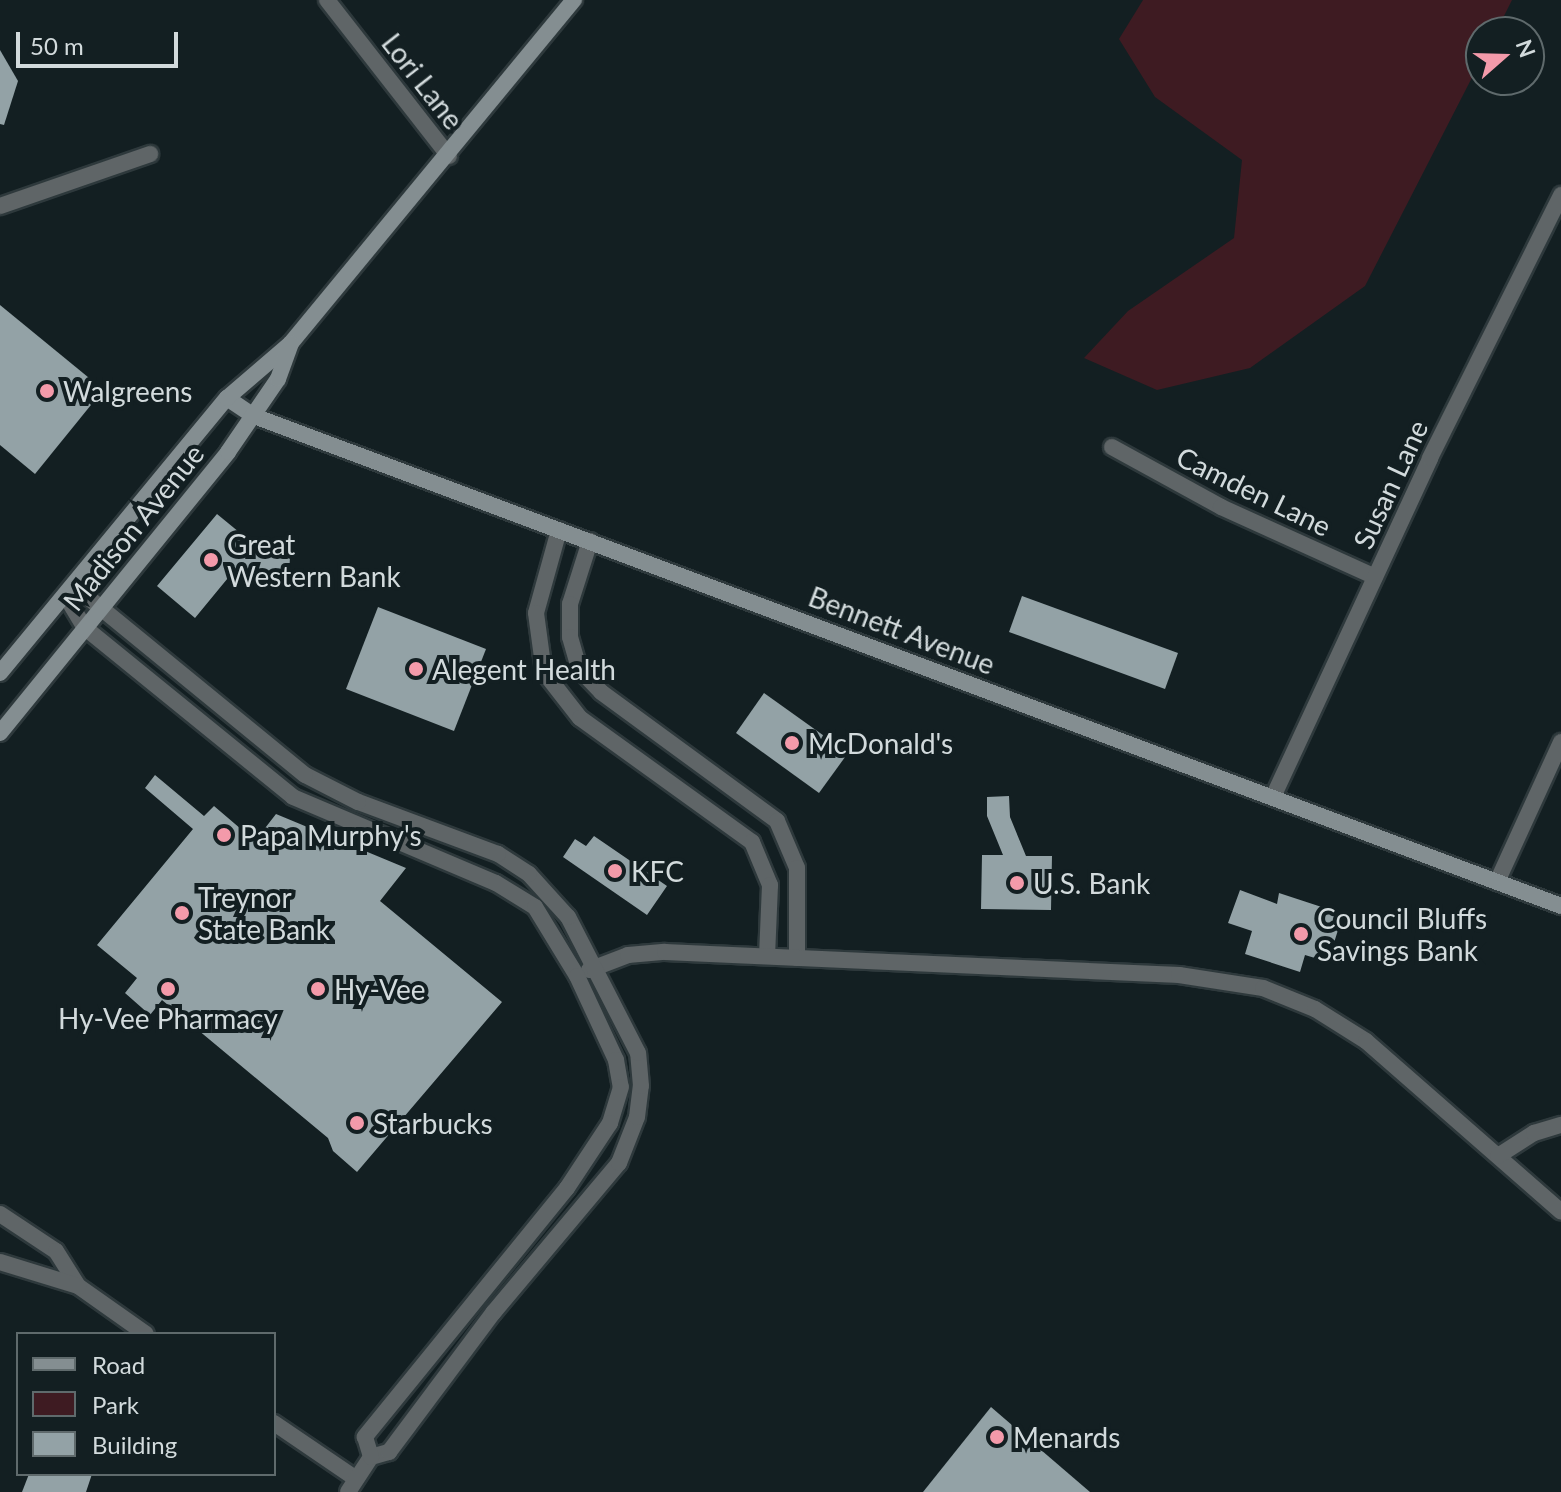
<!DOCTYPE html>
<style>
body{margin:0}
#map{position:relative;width:1561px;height:1492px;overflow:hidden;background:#131f22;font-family:Lato,sans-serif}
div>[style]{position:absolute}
.green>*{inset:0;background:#3e1b22}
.building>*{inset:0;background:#93a2a6}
.roads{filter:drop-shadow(2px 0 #2e393c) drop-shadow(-2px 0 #2e393c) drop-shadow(0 2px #2e393c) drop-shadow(0 -2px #2e393c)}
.street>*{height:16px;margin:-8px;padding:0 8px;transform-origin:8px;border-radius:8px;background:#5f6567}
.secondary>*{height:16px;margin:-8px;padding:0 8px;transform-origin:8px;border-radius:8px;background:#848e91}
.dots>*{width:22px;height:22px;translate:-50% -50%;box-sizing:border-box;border:4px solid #131f22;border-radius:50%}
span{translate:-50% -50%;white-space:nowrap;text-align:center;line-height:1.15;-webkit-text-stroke:8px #131f22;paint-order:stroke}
.street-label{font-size:28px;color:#d2dadc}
.poi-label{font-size:28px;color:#d2dadc}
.left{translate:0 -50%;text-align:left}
.legend{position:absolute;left:16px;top:1332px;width:260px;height:144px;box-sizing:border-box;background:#131f22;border:2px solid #5f6a6c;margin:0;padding:10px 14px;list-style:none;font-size:24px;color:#d2dadc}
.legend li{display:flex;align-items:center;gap:16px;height:40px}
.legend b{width:40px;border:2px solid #5f6a6c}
.north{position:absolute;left:1465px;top:16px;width:80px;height:80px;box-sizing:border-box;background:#131f22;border:2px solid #5f6a6c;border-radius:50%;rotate:70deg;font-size:22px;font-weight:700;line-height:32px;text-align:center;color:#d2dadc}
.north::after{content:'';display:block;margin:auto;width:28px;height:36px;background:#f39aaa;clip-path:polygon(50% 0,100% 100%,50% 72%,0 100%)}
.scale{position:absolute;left:16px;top:32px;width:162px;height:36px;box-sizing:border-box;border:4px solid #d2dadc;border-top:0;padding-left:10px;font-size:24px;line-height:28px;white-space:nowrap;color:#d2dadc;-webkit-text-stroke:6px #131f22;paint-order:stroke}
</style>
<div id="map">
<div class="green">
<div style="clip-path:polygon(1143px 0,1512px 0,1496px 32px,1481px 32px,1481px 60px,1365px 286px,1250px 368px,1157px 390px,1084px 358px,1128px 311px,1234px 238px,1242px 160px,1155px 97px,1119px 39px)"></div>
</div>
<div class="building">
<div style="clip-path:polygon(0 50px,18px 81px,4px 125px,0 124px)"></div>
<div style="clip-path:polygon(0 305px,94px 382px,95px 400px,35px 474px,0 445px)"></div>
<div style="clip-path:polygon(217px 514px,268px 556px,290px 556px,289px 579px,250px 578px,237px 567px,195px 618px,157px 586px)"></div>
<div style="clip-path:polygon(1022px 596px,1178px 653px,1165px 689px,1009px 632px)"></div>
<div style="clip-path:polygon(378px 607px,486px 649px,454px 731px,346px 689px)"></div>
<div style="clip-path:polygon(764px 693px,848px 753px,819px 793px,736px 733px)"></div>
<div style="clip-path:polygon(155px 775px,204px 816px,214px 806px,255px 841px,276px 814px,406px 868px,380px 901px,502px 1002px,357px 1172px,333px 1151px,328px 1138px,162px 1000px,150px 1015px,125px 993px,137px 978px,97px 945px,193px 829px,145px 788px)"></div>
<div style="clip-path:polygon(1009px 796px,1010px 817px,1026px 856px,1052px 856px,1051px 910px,981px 909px,982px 855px,1003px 855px,987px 816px,987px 797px)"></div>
<div style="clip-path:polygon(594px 836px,667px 886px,647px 915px,563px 857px,575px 839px,586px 846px)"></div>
<div style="clip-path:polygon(1240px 890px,1277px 904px,1279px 893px,1343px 914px,1328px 962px,1305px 955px,1300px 972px,1245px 954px,1252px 931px,1228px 923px)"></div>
<div style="clip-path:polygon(991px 1407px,1090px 1492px,923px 1492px)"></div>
<div style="clip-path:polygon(29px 1474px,92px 1474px,86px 1492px,22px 1492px)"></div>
</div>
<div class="roads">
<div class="street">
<div style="left:327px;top:0;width:198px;rotate:52deg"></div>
<div style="left:0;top:206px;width:159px;rotate:-19.1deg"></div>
<div style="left:1112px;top:447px;width:124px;rotate:28.8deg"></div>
<div style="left:1221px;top:507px;width:169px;rotate:24.4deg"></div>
<div style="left:559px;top:530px;width:86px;rotate:105.5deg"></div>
<div style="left:536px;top:613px;width:60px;rotate:82.3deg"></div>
<div style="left:544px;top:672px;width:58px;rotate:52deg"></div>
<div style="left:580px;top:718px;width:212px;rotate:35.8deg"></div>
<div style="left:752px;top:842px;width:47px;rotate:67.3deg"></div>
<div style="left:770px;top:885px;width:71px;rotate:92.4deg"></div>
<div style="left:590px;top:541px;width:66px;rotate:107.6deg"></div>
<div style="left:570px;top:604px;width:33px;rotate:90deg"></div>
<div style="left:570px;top:637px;width:33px;rotate:74deg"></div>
<div style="left:579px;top:669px;width:32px;rotate:46deg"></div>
<div style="left:601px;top:692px;width:218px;rotate:36.2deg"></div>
<div style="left:777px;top:821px;width:51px;rotate:66.9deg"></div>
<div style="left:797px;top:868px;width:90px;rotate:90deg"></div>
<div style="left:1273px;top:797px;width:374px;rotate:-65.1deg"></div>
<div style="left:1430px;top:458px;width:294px;rotate:-63.5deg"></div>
<div style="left:1497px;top:882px;width:154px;rotate:-65.4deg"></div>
<div style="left:589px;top:970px;width:42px;rotate:-21deg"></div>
<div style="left:628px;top:955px;width:37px;rotate:-5deg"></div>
<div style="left:665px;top:952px;width:515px;rotate:2.56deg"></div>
<div style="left:1179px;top:975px;width:85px;rotate:8.8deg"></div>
<div style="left:1263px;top:988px;width:56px;rotate:22deg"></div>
<div style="left:1315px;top:1009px;width:60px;rotate:32.1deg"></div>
<div style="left:1366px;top:1041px;width:259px;rotate:41.2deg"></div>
<div style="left:1498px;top:1156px;width:43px;rotate:-32.6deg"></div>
<div style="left:1534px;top:1133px;width:28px;rotate:-17deg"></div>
<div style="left:0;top:1214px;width:67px;rotate:33.5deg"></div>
<div style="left:56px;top:1251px;width:41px;rotate:57.8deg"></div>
<div style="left:78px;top:1286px;width:83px;rotate:35.2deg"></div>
<div style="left:0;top:1262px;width:82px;rotate:17.1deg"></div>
<div style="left:274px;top:1423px;width:98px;rotate:34.2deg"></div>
<div style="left:348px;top:1492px;width:42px;rotate:-56.7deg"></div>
<div style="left:371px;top:1457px;width:19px;rotate:-16deg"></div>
<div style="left:389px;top:1452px;width:174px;rotate:-53.2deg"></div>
<div style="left:493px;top:1313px;width:196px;rotate:-50deg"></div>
<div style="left:619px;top:1163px;width:49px;rotate:-68.6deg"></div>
<div style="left:637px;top:1117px;width:31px;rotate:-83deg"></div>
<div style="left:641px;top:1086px;width:33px;rotate:-95deg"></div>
<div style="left:638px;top:1053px;width:153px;rotate:-117.2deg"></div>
<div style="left:568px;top:917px;width:58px;rotate:-132.2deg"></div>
<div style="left:529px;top:874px;width:37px;rotate:-147deg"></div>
<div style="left:498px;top:854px;width:149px;rotate:-159.6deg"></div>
<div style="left:358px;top:802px;width:59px;rotate:-153deg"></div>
<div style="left:305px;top:775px;width:283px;rotate:-140.7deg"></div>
<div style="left:86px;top:596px;width:21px;rotate:-177deg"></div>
<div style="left:65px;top:595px;width:37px;rotate:59deg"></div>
<div style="left:84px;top:627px;width:269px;rotate:39.1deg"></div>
<div style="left:293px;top:797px;width:220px;rotate:23deg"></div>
<div style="left:496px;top:883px;width:46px;rotate:31.6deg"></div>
<div style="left:535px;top:907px;width:81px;rotate:58.7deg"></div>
<div style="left:577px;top:976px;width:93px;rotate:65.1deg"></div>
<div style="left:616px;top:1060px;width:27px;rotate:80deg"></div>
<div style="left:621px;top:1087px;width:38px;rotate:107deg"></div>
<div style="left:610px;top:1123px;width:78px;rotate:123.5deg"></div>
<div style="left:567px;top:1188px;width:321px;rotate:129.1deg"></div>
<div style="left:365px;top:1437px;width:21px;rotate:73deg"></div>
</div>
<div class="secondary">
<div style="left:227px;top:398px;width:32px;rotate:34deg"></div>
<div style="left:254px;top:416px;width:1396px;rotate:20.55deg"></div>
<div style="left:0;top:673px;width:357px;rotate:-50.5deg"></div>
<div style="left:227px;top:398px;width:84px;rotate:-40.7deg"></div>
<div style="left:291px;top:343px;width:445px;rotate:-50.5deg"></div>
<div style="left:0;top:733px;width:362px;rotate:-50.9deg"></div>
<div style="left:228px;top:452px;width:88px;rotate:-55.6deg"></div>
<div style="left:278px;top:379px;width:38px;rotate:-70deg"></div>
</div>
</div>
<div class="dots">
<div style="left:47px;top:391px;background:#f39aaa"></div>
<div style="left:211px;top:560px;background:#f39aaa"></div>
<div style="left:416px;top:669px;background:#f39aaa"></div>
<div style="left:792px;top:743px;background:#f39aaa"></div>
<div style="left:224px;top:835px;background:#f39aaa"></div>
<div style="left:615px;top:871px;background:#f39aaa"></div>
<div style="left:1017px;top:883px;background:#f39aaa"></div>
<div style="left:182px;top:913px;background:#f39aaa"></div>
<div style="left:1301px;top:934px;background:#f39aaa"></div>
<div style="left:168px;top:989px;background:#f39aaa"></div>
<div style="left:318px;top:989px;background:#f39aaa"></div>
<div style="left:357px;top:1123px;background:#f39aaa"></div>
<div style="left:997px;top:1437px;background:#f39aaa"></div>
</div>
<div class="street-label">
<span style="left:423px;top:81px;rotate:52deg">Lori Lane</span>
<span style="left:1390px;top:484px;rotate:-65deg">Susan Lane</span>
<span style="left:1254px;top:491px;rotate:26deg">Camden Lane</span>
<span style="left:133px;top:527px;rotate:-51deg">Madison Avenue</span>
<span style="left:902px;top:630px;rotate:21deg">Bennett Avenue</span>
</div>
<div class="poi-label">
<span class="left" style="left:63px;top:391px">Walgreens</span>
<span class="left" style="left:227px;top:560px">Great<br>Western Bank</span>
<span class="left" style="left:432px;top:669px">Alegent Health</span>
<span class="left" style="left:808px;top:743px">McDonald's</span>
<span class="left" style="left:240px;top:835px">Papa Murphy's</span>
<span class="left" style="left:631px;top:871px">KFC</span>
<span class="left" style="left:1033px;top:883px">U.S. Bank</span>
<span class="left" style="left:198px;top:913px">Treynor<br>State Bank</span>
<span class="left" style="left:1317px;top:934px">Council Bluffs<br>Savings Bank</span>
<span class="left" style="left:334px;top:989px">Hy-Vee</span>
<span style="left:168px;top:1018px">Hy-Vee Pharmacy</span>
<span class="left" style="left:373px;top:1123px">Starbucks</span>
<span class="left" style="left:1013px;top:1437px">Menards</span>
</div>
<ul class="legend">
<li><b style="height:10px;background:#848e91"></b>Road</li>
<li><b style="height:22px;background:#3e1b22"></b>Park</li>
<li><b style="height:22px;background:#93a2a6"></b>Building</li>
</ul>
<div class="north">N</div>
<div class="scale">50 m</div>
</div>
